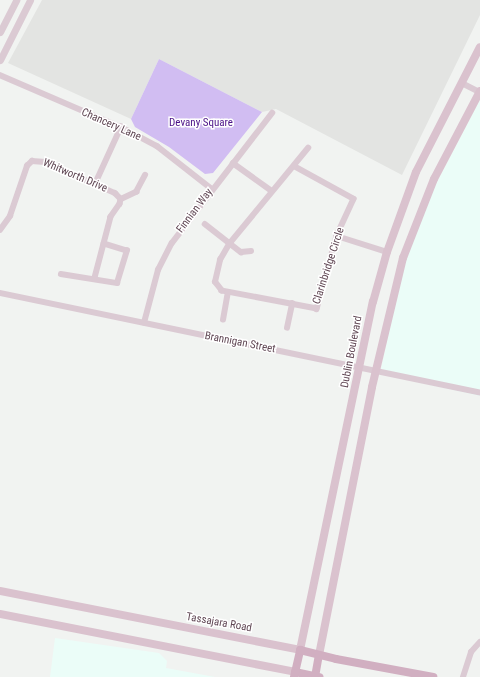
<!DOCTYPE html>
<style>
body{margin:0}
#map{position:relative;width:480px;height:677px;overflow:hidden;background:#f1f3f1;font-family:"Roboto Condensed",sans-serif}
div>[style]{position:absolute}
.commercial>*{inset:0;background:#ebfdf8}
.education>*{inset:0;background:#e3e4e2}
.green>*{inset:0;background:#d1bdf2}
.minor>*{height:5.5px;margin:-2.75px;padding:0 2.75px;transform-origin:2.75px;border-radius:2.75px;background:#dbcad3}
.tertiary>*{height:7px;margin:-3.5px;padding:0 3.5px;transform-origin:3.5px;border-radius:3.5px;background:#dbcad3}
.secondary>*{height:8px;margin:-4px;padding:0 4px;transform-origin:4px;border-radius:4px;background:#dac2ce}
.primary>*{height:8px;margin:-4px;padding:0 4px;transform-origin:4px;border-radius:4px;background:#d1afc1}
span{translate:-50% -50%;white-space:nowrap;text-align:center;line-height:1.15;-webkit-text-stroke:3px #fff;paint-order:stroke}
.park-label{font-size:11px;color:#4a1187}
.street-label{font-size:11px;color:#604754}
</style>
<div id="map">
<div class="commercial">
<div style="clip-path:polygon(480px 100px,480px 396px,380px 374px,401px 274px,423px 209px)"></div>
<div style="clip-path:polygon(55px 638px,159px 653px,167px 661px,166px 668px,215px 677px,50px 677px)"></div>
</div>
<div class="education">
<div style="clip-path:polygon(42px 0,480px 0,480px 15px,402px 175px,276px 109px,262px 112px,159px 59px,131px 119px,8px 63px)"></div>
</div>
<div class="green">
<div style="clip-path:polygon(159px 59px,262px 112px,213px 173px,205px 174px,169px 147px,135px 127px,131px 119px)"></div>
</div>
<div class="minor">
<div style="left:0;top:75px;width:132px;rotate:23.3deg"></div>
<div style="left:121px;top:127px;width:41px;rotate:27.8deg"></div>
<div style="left:157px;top:146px;width:70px;rotate:38deg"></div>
<div style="left:462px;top:83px;width:20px;rotate:27deg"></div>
<div style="left:233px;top:163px;width:48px;rotate:35.7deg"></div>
<div style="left:294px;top:166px;width:68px;rotate:28.8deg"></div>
<div style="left:354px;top:199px;width:41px;rotate:114.7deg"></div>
<div style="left:337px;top:236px;width:76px;rotate:105.3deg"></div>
<div style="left:317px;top:309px;width:97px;rotate:-169.3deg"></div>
<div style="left:222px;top:291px;width:11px;rotate:-128deg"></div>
<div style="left:215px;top:282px;width:23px;rotate:-77deg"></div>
<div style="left:220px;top:260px;width:20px;rotate:-60deg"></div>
<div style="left:230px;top:243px;width:123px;rotate:-50.6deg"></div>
<div style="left:95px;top:184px;width:63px;rotate:-65.5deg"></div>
<div style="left:121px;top:199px;width:17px;rotate:-25deg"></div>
<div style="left:136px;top:192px;width:19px;rotate:-62deg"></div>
<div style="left:205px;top:224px;width:46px;rotate:37.9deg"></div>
<div style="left:241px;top:252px;width:10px;rotate:-6deg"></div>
<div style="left:0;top:230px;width:17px;rotate:-54deg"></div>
<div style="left:10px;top:216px;width:53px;rotate:-71.2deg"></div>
<div style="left:27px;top:166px;width:7px;rotate:-45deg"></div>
<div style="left:32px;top:161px;width:13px;rotate:4deg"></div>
<div style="left:45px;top:162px;width:77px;rotate:23.9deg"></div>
<div style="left:115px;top:193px;width:8px;rotate:45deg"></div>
<div style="left:121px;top:199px;width:5px;rotate:101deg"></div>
<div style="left:120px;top:204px;width:16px;rotate:125deg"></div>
<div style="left:111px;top:217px;width:63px;rotate:104.7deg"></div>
<div style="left:337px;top:236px;width:52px;rotate:17.7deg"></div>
<div style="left:61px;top:274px;width:57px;rotate:9.1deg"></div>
<div style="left:117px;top:283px;width:34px;rotate:-73deg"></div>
<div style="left:127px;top:251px;width:24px;rotate:-163deg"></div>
<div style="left:0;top:293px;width:490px;rotate:11.7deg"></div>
<div style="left:223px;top:320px;width:28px;rotate:-80deg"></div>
<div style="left:144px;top:323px;width:55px;rotate:-75.2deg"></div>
<div style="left:158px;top:270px;width:30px;rotate:-63deg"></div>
<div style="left:172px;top:243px;width:164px;rotate:-52.4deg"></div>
<div style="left:287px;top:328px;width:25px;rotate:-78deg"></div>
<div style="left:463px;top:677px;width:26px;rotate:-72deg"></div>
<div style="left:471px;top:652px;width:13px;rotate:-48deg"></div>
</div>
<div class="tertiary">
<div style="left:0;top:32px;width:36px;rotate:-63deg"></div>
<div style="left:0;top:60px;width:67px;rotate:-63.4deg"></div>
</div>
<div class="secondary">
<div style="left:0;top:591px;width:306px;rotate:11.1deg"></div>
<div style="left:300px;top:650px;width:356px;rotate:-78.2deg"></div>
<div style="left:373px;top:302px;width:52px;rotate:-74.4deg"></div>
<div style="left:387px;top:252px;width:85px;rotate:-70.1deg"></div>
<div style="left:416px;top:172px;width:140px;rotate:-62.9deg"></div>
<div style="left:0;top:614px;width:301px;rotate:11.1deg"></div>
<div style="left:319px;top:655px;width:273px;rotate:-78.8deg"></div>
<div style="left:372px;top:387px;width:133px;rotate:-76.5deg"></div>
<div style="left:403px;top:258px;width:85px;rotate:-68.6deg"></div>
<div style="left:434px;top:179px;width:99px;rotate:-62.4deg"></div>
</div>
<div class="primary">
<div style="left:295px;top:672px;width:25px;rotate:12deg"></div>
<div style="left:294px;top:677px;width:28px;rotate:-77deg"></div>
<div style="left:300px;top:650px;width:37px;rotate:14deg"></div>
<div style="left:336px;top:659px;width:99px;rotate:10.5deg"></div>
<div style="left:315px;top:677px;width:22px;rotate:-80deg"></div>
</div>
<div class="park-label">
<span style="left:201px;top:123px">Devany Square</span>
</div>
<div class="street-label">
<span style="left:111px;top:125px;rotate:24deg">Chancery Lane</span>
<span style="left:75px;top:176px;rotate:23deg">Whitworth Drive</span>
<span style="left:195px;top:211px;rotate:-53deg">Finnian Way</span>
<span style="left:329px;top:266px;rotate:-72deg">Clarinbridge Circle</span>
<span style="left:240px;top:343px;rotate:11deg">Brannigan Street</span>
<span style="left:352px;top:352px;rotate:-79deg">Dublin Boulevard</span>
<span style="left:219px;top:623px;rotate:10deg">Tassajara Road</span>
</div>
</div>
